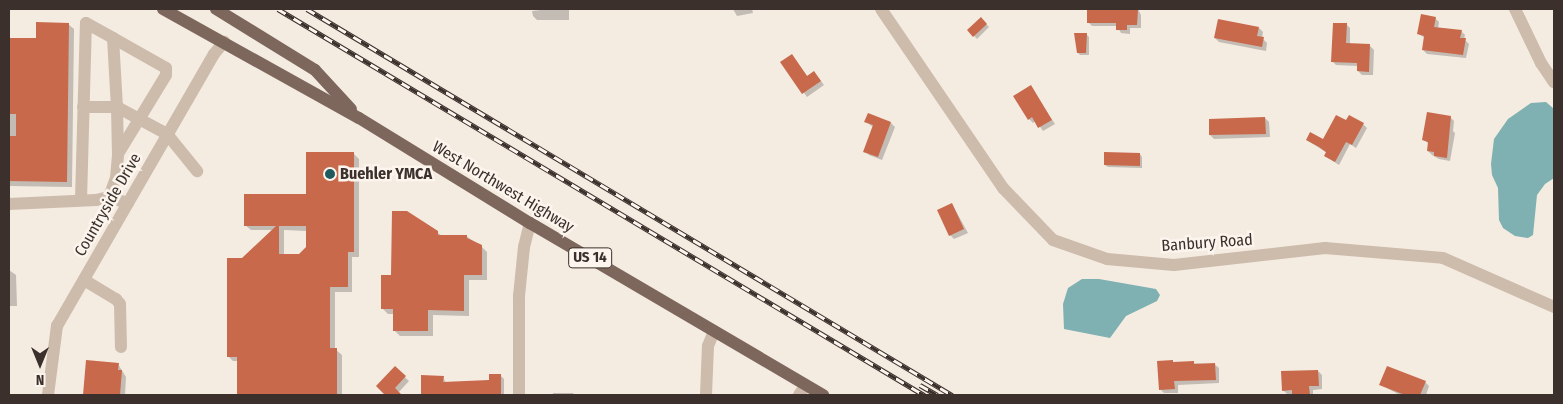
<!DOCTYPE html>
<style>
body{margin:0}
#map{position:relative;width:1563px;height:404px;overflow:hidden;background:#f4ebe1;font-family:"Fira Sans Condensed",sans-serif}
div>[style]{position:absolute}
.water>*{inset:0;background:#7fb0b2}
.shadow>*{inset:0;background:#0003}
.building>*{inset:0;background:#c8694b}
.minor>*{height:12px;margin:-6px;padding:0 6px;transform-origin:6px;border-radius:6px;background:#cdbbac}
.major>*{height:12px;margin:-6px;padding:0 6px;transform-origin:6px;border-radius:6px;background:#7d675c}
.rail>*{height:5px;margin-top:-2.5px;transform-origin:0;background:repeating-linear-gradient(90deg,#fbf5ee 0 9px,#3b302b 0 18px);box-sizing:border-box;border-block:1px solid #3b302b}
.dots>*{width:14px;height:14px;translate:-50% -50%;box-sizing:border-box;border:2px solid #fbf5ee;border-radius:50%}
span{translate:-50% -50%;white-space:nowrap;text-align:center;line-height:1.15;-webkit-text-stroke:5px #fbf5ee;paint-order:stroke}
.shield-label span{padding:1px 4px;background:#fbf5ee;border:1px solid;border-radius:4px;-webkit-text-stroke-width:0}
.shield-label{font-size:15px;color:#3b302b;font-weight:700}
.poi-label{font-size:16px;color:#3b302b;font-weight:700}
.left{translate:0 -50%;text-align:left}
.street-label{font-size:16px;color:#3b302b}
.frame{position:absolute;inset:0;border:10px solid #3b302b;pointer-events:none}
.north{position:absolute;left:15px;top:339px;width:50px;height:50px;-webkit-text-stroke:4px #fbf5ee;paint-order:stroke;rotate:180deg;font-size:14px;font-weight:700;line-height:20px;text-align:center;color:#3b302b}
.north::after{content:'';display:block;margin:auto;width:18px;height:22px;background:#3b302b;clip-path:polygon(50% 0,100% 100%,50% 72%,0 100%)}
</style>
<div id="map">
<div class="water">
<div style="clip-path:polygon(1546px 102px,1554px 109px,1554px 178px,1545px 184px,1537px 195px,1533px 235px,1528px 238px,1515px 236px,1503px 228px,1499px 220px,1498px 188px,1492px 175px,1491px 164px,1494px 139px,1508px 119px,1531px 103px)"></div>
<div style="clip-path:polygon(1082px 279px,1099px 279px,1156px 289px,1160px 295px,1157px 301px,1126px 316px,1110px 338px,1064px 329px,1063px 304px,1068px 288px)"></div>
</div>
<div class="shadow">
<div style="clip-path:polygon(550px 9px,569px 9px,569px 20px,537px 20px,533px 16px,532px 11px)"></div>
<div style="clip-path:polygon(733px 9px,752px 9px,753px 13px,737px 16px)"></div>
<div style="clip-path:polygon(1088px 9px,1138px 9px,1141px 15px,1141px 28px,1130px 28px,1130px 34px,1121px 33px,1117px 26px,1092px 26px,1088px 22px)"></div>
<div style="clip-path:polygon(1435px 18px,1439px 22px,1438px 29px,1461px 31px,1465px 35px,1464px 39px,1469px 44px,1466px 58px,1427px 54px,1423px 50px,1425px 38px,1419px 34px)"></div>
<div style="clip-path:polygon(981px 19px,989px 27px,977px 39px,969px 30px)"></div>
<div style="clip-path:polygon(68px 24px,74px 29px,72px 187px,9px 186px,9px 39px,38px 40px)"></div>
<div style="clip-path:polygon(1346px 24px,1350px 28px,1350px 45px,1370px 46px,1374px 50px,1373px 75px,1362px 75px,1358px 71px,1358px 66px,1336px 65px,1332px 61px)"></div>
<div style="clip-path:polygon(1259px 28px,1263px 32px,1262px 38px,1267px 43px,1266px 51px,1219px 42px,1215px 38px)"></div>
<div style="clip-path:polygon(1075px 34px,1086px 34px,1089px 37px,1089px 55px,1080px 55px,1078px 53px)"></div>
<div style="clip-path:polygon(792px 55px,808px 77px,818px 77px,824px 85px,807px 97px,782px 62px)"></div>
<div style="clip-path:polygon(1031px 87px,1055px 124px,1043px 131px,1036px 121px,1033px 123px,1029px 119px)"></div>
<div style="clip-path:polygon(868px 115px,891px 123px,895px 127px,882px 160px,869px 155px,865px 151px,873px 127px,866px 122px)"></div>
<div style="clip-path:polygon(1450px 117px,1454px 121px,1453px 131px,1455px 133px,1450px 161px,1439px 159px,1432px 155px,1428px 151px,1429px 144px,1424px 140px)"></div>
<div style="clip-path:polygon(1265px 118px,1269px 122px,1270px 137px,1214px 139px,1210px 135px)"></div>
<div style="clip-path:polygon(1347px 122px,1363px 124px,1367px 128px,1356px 148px,1350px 144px,1339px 165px,1325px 156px,1327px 153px,1307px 140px,1324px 140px)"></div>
<div style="clip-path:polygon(evenodd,354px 154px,359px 159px,359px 257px,352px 257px,352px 292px,335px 292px,335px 349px,342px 355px,342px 395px,238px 395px,238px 361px,233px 361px,228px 356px,242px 259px,273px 230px,251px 230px,245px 225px,307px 196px,354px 154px,284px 230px,307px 231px,307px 248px,299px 255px,284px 255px,284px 230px)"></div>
<div style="clip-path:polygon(1140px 154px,1142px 157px,1142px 168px,1108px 167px,1105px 165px)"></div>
<div style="clip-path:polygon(952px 204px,968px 233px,954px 239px,950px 235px)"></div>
<div style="clip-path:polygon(437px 232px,442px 236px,466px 236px,481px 246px,487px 252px,487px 280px,469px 280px,469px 316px,433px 315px,433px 336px,400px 336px,394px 330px,394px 314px,388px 314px,382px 308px,393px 277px)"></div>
<div style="clip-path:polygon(9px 270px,16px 275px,17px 306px,10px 306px,9px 309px)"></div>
<div style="clip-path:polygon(87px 362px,118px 364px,126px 377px,125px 395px,85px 395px)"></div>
<div style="clip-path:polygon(1159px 362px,1214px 364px,1219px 368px,1219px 383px,1178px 385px,1178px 393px,1164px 393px,1160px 389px)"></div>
<div style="clip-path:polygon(395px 368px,409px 381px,398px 393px,401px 395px,387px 395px,377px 386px)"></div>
<div style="clip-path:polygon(1318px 371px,1322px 375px,1322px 389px,1313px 390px,1313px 395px,1293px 395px,1287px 394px,1283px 390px)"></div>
<div style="clip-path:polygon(422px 376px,443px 377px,446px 383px,490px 382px,501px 376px,504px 379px,504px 395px,422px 395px)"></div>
<div style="clip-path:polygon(1425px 382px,1429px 386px,1426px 395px,1400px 395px,1381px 385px)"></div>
<div style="clip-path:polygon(553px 393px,573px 393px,575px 395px,553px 395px)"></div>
</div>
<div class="building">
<div style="clip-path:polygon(1087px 9px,1138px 10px,1137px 25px,1127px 25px,1127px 30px,1116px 30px,1116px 23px,1087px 23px)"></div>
<div style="clip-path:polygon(1421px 14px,1436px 17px,1434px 27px,1462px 30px,1460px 38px,1466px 38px,1463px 55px,1422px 50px,1424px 36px,1417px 34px)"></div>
<div style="clip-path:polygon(981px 17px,987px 24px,973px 37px,967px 30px)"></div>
<div style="clip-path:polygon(1218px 19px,1259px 27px,1257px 36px,1264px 37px,1262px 47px,1214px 38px)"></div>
<div style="clip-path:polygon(36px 22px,69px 23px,67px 182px,9px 181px,9px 136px,16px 136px,16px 114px,9px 114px,9px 38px,36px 38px)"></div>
<div style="clip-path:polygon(1333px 23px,1347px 23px,1346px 43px,1370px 44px,1369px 72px,1357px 71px,1357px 63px,1331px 62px)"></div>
<div style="clip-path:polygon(1074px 33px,1087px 33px,1086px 53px,1077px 53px)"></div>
<div style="clip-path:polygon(792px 54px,807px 76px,814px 71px,821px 81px,802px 94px,780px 62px)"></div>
<div style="clip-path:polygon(1031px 85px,1052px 120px,1038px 128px,1032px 117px,1028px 120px,1013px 96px)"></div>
<div style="clip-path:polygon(1427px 112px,1451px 116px,1447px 158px,1434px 156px,1434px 152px,1427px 151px,1428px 142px,1422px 140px)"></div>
<div style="clip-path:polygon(868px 113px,891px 122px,878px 157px,863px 152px,873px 125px,864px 122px)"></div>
<div style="clip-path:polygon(1336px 115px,1346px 120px,1349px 115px,1364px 123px,1352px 145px,1346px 142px,1335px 162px,1324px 156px,1326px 152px,1319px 147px,1306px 140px,1310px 132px,1323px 139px)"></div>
<div style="clip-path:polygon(1265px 117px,1266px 134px,1209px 135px,1209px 119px)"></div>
<div style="clip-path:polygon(evenodd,306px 152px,354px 152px,354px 252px,348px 252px,348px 287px,330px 287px,330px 348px,337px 348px,337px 395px,237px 395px,237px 357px,227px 357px,227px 258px,242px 258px,276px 226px,244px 226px,244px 194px,306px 194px,306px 152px,279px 226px,306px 226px,306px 247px,299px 254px,279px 254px,279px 226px)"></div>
<div style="clip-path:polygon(1104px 152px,1140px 153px,1140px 166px,1104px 165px)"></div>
<div style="clip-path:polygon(952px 203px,964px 229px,949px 236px,937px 210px)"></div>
<div style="clip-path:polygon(392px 211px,407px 211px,438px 231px,438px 235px,467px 235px,467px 238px,482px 245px,482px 275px,464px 275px,464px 311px,428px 310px,428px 331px,393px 331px,393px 309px,381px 309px,381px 275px,391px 275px)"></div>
<div style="clip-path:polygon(86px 360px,119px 363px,118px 370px,122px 370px,120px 395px,83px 395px)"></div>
<div style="clip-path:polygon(1173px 360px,1173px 362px,1194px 361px,1194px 364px,1215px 363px,1216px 380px,1174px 381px,1175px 389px,1159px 390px,1157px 361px)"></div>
<div style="clip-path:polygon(395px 366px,406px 376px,395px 388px,402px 395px,385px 395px,376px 386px)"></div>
<div style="clip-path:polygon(1387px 366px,1426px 381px,1420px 395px,1405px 395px,1379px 385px)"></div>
<div style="clip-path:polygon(1318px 370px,1319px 386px,1309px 386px,1310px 395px,1292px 395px,1292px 390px,1282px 391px,1281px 371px)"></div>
<div style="clip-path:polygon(489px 374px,501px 374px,501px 395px,421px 395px,421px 375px,444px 376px,443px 382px,489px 380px)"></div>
</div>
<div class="minor">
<div style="left:881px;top:9px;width:217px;rotate:55.7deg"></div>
<div style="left:1003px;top:188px;width:72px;rotate:46.1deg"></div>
<div style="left:1053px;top:240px;width:57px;rotate:19.4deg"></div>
<div style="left:1107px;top:259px;width:67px;rotate:5.1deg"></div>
<div style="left:1174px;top:265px;width:152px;rotate:-6.4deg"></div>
<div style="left:1325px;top:248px;width:118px;rotate:4.8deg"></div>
<div style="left:1443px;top:258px;width:121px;rotate:23.8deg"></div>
<div style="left:1515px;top:9px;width:60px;rotate:64.3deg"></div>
<div style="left:1541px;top:63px;width:23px;rotate:56deg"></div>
<div style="left:83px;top:107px;width:34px"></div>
<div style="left:117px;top:107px;width:47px;rotate:88.8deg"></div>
<div style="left:109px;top:197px;width:20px;rotate:-70deg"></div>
<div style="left:116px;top:178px;width:24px;rotate:-85deg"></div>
<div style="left:118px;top:154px;width:92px;rotate:-58.7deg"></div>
<div style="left:166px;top:75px;width:7px;rotate:-90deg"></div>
<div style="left:166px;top:68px;width:61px;rotate:-150.5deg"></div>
<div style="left:81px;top:200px;width:177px;rotate:-88.4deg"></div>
<div style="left:86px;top:23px;width:31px;rotate:29deg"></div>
<div style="left:113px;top:38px;width:69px;rotate:86.7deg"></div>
<div style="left:117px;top:107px;width:57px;rotate:28.4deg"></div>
<div style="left:167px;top:134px;width:48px;rotate:51deg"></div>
<div style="left:9px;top:204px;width:87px;rotate:-2.6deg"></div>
<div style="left:96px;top:200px;width:13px;rotate:-13deg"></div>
<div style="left:109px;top:197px;width:20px;rotate:18deg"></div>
<div style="left:84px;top:280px;width:37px;rotate:31deg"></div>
<div style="left:116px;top:299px;width:6px;rotate:51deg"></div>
<div style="left:120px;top:304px;width:43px;rotate:88.7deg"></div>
<div style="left:48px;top:395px;width:70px;rotate:-82.6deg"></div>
<div style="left:57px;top:326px;width:314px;rotate:-60deg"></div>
<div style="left:214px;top:54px;width:16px;rotate:-50deg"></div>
<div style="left:519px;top:395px;width:99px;rotate:-90deg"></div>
<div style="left:519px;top:296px;width:49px;rotate:-84.2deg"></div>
<div style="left:524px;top:247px;width:25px;rotate:-76deg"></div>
<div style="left:706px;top:395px;width:49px;rotate:-87.7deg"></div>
<div style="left:708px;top:346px;width:16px;rotate:-68deg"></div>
<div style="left:799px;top:395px;width:12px;rotate:-55deg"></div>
</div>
<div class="major">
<div style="left:163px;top:9px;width:224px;rotate:29.1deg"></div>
<div style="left:359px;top:118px;width:201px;rotate:31.6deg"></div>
<div style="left:530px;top:223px;width:340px;rotate:30.4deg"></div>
<div style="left:216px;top:9px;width:116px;rotate:31.6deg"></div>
<div style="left:315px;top:70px;width:53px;rotate:47.3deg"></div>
</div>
<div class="rail">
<div style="left:278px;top:9px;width:753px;rotate:30.86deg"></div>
<div style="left:307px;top:9px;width:752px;rotate:30.9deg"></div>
<div style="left:920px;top:385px;width:20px;rotate:30deg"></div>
</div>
<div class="dots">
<div style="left:330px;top:174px;background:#1f5a5e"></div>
</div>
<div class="shield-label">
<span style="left:590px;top:258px">US 14</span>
</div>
<div class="poi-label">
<span class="left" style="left:340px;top:174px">Buehler YMCA</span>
</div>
<div class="street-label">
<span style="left:503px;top:187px;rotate:31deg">West Northwest Highway</span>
<span style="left:108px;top:205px;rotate:-60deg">Countryside Drive</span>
<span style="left:1207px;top:243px;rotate:-4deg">Banbury Road</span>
</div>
<div class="frame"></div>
<div class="north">N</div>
</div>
